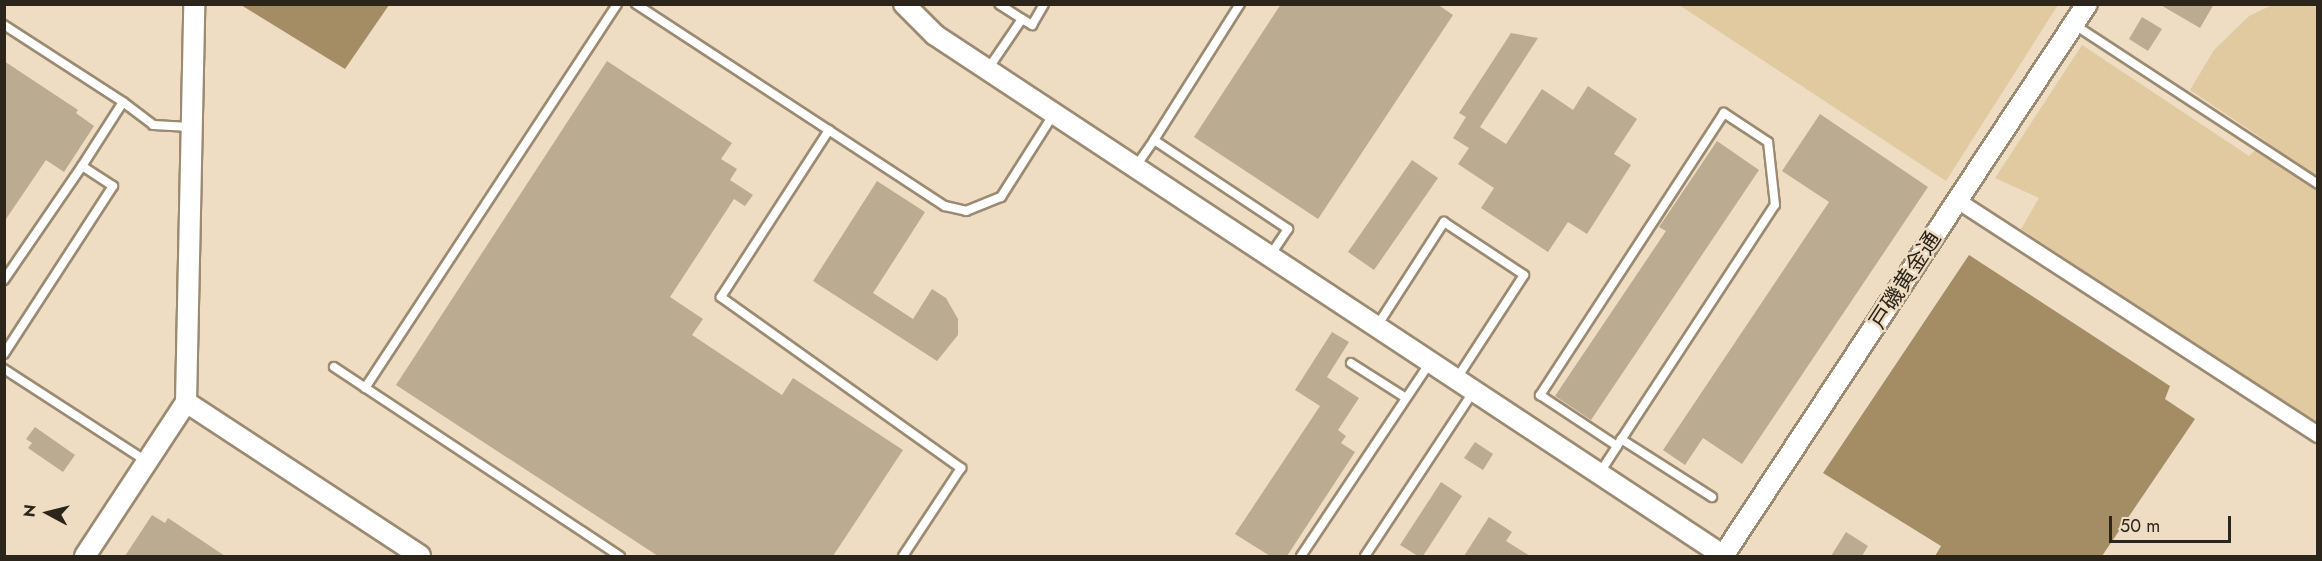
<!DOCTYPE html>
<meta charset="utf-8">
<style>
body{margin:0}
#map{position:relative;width:2322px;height:561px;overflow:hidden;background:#eeddc2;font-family:Jost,"Noto Sans JP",sans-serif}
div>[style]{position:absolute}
.green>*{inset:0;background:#e1c9a0}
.water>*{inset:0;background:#a48c64}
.building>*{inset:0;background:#bbab91}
.roads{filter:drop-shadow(2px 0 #9b8b72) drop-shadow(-2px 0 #9b8b72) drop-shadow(0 2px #9b8b72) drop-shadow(0 -2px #9b8b72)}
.service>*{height:8px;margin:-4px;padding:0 4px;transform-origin:4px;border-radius:4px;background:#fff}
.minor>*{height:15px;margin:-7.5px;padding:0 7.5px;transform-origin:7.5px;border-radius:7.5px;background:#fff}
.tertiary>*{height:20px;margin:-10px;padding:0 10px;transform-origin:10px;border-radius:10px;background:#fff}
span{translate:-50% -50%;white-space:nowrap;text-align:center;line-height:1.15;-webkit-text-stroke:5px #eeddc2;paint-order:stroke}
.street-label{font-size:22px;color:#2b251b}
.frame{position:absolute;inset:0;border:6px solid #2b251b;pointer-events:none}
.north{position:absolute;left:18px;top:483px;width:60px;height:60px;-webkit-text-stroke:4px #eeddc2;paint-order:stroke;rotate:277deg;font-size:16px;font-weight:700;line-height:24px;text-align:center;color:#2b251b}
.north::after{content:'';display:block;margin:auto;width:21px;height:27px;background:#2b251b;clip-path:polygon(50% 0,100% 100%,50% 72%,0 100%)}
.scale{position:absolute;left:2109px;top:516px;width:122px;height:27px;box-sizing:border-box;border:3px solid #2b251b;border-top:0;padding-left:8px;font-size:18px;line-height:21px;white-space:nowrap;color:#2b251b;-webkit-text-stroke:4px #eeddc2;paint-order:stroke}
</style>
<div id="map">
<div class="green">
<div style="clip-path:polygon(1679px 5px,2058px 5px,1946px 181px)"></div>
<div style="clip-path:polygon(2272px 5px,2317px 5px,2317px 425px,2021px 229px,2039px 198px,1995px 178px,2082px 45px,2249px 156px,2266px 141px,2190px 90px,2214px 50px,2249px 16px)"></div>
</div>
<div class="water">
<div style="clip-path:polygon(241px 5px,389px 5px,345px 69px)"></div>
<div style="clip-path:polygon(1969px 255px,2170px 386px,2165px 399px,2195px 419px,2102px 556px,1935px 556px,1941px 546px,1823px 473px)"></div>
</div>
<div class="building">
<div style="clip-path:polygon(1281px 4px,1437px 4px,1453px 15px,1318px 219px,1194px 137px)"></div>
<div style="clip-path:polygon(2159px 4px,2214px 4px,2200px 28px)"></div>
<div style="clip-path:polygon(2142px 17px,2162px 29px,2148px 51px,2129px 39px)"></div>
<div style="clip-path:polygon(1511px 33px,1538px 38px,1480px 127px,1506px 144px,1542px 89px,1573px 110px,1588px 86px,1637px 119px,1614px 154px,1631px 165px,1587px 234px,1568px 222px,1548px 252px,1481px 208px,1494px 188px,1458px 164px,1469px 148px,1453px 138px,1466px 117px,1459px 113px)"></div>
<div style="clip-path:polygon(4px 61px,78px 110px,76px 113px,94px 126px,64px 172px,46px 160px,4px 222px)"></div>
<div style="clip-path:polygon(607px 61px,732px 143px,721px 159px,737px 169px,730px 180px,753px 195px,745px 206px,734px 199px,670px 297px,703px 319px,692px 335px,782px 395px,793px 378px,903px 450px,833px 556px,658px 556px,396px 385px)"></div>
<div style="clip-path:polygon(1820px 114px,1928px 187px,1742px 464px,1703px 438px,1685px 465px,1663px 450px,1829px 202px,1782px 171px)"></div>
<div style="clip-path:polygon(1717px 141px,1759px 170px,1591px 420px,1555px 396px,1666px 231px,1659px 227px)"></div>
<div style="clip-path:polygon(1412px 160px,1438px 178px,1374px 270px,1348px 252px)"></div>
<div style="clip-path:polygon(877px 181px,925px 212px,873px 293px,913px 319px,932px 289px,946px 298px,958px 319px,958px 335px,937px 361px,813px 281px)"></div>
<div style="clip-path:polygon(1332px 332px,1349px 342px,1327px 377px,1359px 398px,1338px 430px,1346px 436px,1341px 443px,1355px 452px,1287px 556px,1270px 556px,1235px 534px,1320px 406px,1295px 390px)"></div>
<div style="clip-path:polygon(35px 427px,75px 455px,63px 472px,28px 448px,32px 443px,26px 439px)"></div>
<div style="clip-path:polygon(1475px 442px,1493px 454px,1483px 470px,1464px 458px)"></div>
<div style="clip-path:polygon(1441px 482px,1462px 496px,1423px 556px,1418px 556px,1400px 545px)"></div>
<div style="clip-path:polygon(152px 515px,165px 523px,168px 518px,225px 556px,125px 556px)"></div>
<div style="clip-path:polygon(1489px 517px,1512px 532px,1506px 541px,1530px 556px,1464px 556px)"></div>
<div style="clip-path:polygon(1846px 532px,1868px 546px,1862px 556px,1831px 556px)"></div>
</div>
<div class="roads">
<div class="service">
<div style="left:636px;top:4px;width:369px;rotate:33.2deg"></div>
<div style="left:945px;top:206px;width:22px;rotate:13deg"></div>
<div style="left:966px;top:211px;width:38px;rotate:-22deg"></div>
<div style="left:1001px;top:197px;width:97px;rotate:-57.6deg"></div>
<div style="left:1022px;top:19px;width:12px;rotate:31deg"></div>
<div style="left:1032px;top:25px;width:24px;rotate:-60deg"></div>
<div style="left:4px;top:25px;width:142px;rotate:32.9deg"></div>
<div style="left:123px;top:102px;width:76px;rotate:122.6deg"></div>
<div style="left:82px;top:166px;width:37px;rotate:33deg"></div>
<div style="left:113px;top:186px;width:200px;rotate:123deg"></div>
<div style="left:2075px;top:25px;width:290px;rotate:33.2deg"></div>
<div style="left:988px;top:69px;width:60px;rotate:-55.8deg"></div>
<div style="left:1022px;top:19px;width:27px;rotate:-147deg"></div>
<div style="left:123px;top:102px;width:38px;rotate:37deg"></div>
<div style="left:153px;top:125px;width:37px;rotate:3deg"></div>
<div style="left:829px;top:130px;width:199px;rotate:122.9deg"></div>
<div style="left:721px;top:297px;width:295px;rotate:35.5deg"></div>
<div style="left:961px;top:468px;width:105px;rotate:123.4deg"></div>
<div style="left:1154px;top:140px;width:161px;rotate:-57.7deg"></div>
<div style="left:1136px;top:166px;width:32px;rotate:-55deg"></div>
<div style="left:1154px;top:140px;width:161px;rotate:33.6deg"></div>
<div style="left:1288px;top:229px;width:32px;rotate:124deg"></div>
<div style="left:4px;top:280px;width:138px;rotate:-55.6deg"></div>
<div style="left:1377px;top:326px;width:124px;rotate:-57.2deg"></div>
<div style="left:1444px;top:222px;width:96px;rotate:33.5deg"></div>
<div style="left:1524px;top:275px;width:123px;rotate:123deg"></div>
<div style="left:1351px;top:363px;width:65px;rotate:32.5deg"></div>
<div style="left:334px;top:367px;width:343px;rotate:33.5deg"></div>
<div style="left:4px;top:369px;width:169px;rotate:32.9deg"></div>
<div style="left:365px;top:388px;width:459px;rotate:-56.7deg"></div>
<div style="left:1621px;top:439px;width:108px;rotate:32.5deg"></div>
<div style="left:1599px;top:474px;width:33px;rotate:-57deg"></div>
<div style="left:1617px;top:446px;width:288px;rotate:-56.8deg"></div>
<div style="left:1775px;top:205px;width:63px;rotate:-96.3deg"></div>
<div style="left:1768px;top:142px;width:53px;rotate:-146.6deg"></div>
<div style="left:1724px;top:113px;width:337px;rotate:123.1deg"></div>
<div style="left:1540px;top:395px;width:92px;rotate:33.5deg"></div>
<div style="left:1301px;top:556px;width:231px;rotate:-56.3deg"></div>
<div style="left:1365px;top:556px;width:196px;rotate:-56.6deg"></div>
</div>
<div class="minor">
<div style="left:1957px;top:200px;width:430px;rotate:33deg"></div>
</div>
<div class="tertiary">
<div style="left:904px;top:4px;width:44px;rotate:45deg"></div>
<div style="left:935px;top:35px;width:945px;rotate:33.44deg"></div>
<div style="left:186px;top:402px;width:280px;rotate:33.3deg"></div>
<div style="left:85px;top:556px;width:184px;rotate:-56.7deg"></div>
<div style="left:186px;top:402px;width:398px;rotate:-88.8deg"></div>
<div style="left:1723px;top:556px;width:661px;rotate:-56.6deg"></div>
</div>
</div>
<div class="street-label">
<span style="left:1905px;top:280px;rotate:-57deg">戸磯黄金通</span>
</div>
<div class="frame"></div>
<div class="north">N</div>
<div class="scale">50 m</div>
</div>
